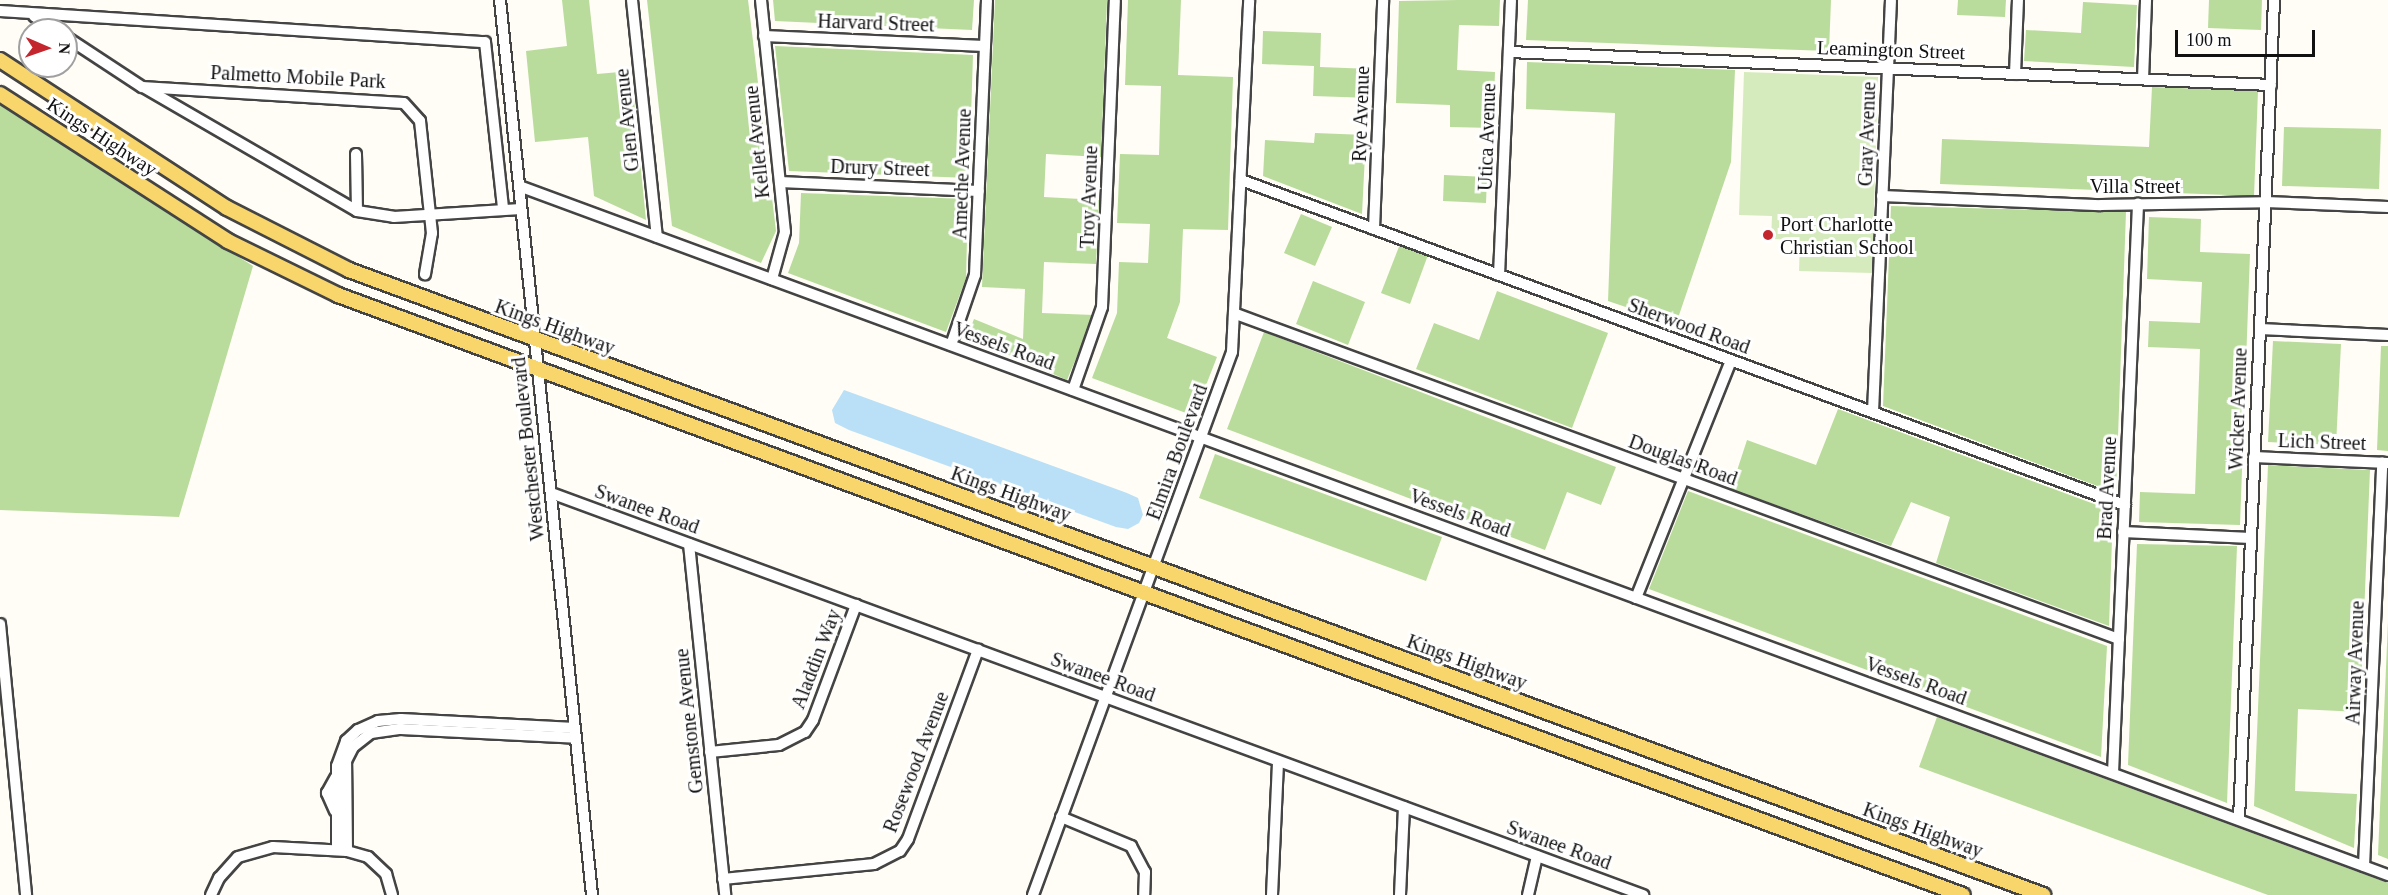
<!DOCTYPE html>
<style>
body{margin:0}
#map{position:relative;width:2388px;height:895px;overflow:hidden;background:#fffdf5;font-family:Georgia,serif}
div>[style]{position:absolute}
.green>*{inset:0;background:#d5ebbd}
.forest>*{inset:0;background:#b9dc9c}
.water>*{inset:0;background:#b9e0f7}
.roads{filter:drop-shadow(2px 0 #444) drop-shadow(-2px 0 #444) drop-shadow(0 2px #444) drop-shadow(0 -2px #444)}
.minor>*{height:10px;margin:-5px;padding:0 5px;transform-origin:5px;border-radius:5px;background:#fff}
.major>*{height:14px;margin:-7px;padding:0 7px;transform-origin:7px;border-radius:7px;background:#f9d66b}
.dots>*{width:16px;height:16px;translate:-50% -50%;box-sizing:border-box;border:3px solid #fff;border-radius:50%}
span{translate:-50% -50%;white-space:nowrap;text-align:center;line-height:1.15;-webkit-text-stroke:6px #fff;paint-order:stroke}
.street-label{font-size:20px;color:#111}
.poi-label{font-size:20px;color:#111}
.left{translate:0 -50%;text-align:left}
.north{position:absolute;left:18px;top:18px;width:60px;height:60px;box-sizing:border-box;background:#fff;border:2px solid #a0a0a0;border-radius:50%;rotate:92deg;font-size:16px;font-weight:700;line-height:24px;text-align:center;color:#111}
.north::after{content:'';display:block;margin:auto;width:21px;height:27px;background:#c4262e;clip-path:polygon(50% 0,100% 100%,50% 72%,0 100%)}
.scale{position:absolute;left:2175px;top:30px;width:140px;height:27px;box-sizing:border-box;border:3px solid #111;border-top:0;padding-left:8px;font-size:18px;line-height:21px;white-space:nowrap;color:#111;-webkit-text-stroke:4px #fff;paint-order:stroke}
</style>
<div id="map">
<div class="green">
<div style="clip-path:polygon(1744px 72px,1878px 77px,1872px 273px,1799px 271px,1800px 240px,1771px 239px,1772px 216px,1739px 215px)"></div>
</div>
<div class="forest">
<div style="clip-path:polygon(562px 0,589px 0,597px 74px,631px 71px,646px 220px,594px 196px,588px 137px,535px 142px,526px 51px,567px 46px)"></div>
<div style="clip-path:polygon(647px 0,748px 0,776px 231px,761px 263px,672px 226px)"></div>
<div style="clip-path:polygon(773px 0,974px 0,972px 30px,775px 21px)"></div>
<div style="clip-path:polygon(995px 0,1107px 0,1101px 157px,1046px 154px,1044px 197px,1099px 200px,1096px 264px,1044px 262px,1042px 313px,1094px 315px,1067px 380px,967px 337px,974px 319px,1023px 339px,1025px 289px,982px 287px)"></div>
<div style="clip-path:polygon(1128px 0,1181px 0,1178px 75px,1233px 77px,1228px 230px,1183px 229px,1180px 302px,1167px 338px,1217px 357px,1194px 416px,1092px 378px,1117px 313px,1119px 262px,1148px 263px,1150px 224px,1117px 223px,1120px 154px,1159px 155px,1161px 86px,1125px 85px)"></div>
<div style="clip-path:polygon(1458px 0,1500px 0,1499px 26px,1459px 25px,1457px 70px,1495px 72px,1493px 128px,1450px 127px,1450px 105px,1396px 103px,1399px 1px)"></div>
<div style="clip-path:polygon(1528px 0,1831px 0,1829px 51px,1526px 40px)"></div>
<div style="clip-path:polygon(1958px 0,2006px 0,2005px 17px,1957px 15px)"></div>
<div style="clip-path:polygon(2209px 0,2262px 0,2261px 30px,2208px 28px)"></div>
<div style="clip-path:polygon(2083px 2px,2137px 5px,2134px 67px,2024px 61px,2026px 30px,2081px 33px)"></div>
<div style="clip-path:polygon(1263px 31px,1321px 33px,1320px 67px,1372px 69px,1371px 98px,1313px 96px,1314px 66px,1262px 64px)"></div>
<div style="clip-path:polygon(775px 46px,973px 55px,969px 178px,789px 171px)"></div>
<div style="clip-path:polygon(1527px 62px,1735px 70px,1731px 162px,1676px 324px,1608px 301px,1615px 113px,1526px 109px)"></div>
<div style="clip-path:polygon(2152px 87px,2258px 91px,2254px 196px,1940px 184px,1942px 139px,2149px 147px)"></div>
<div style="clip-path:polygon(0 105px,253px 266px,179px 517px,0 510px)"></div>
<div style="clip-path:polygon(2284px 127px,2381px 129px,2379px 189px,2282px 186px)"></div>
<div style="clip-path:polygon(1315px 133px,1366px 135px,1362px 214px,1263px 176px,1265px 140px,1314px 143px)"></div>
<div style="clip-path:polygon(1444px 175px,1487px 177px,1486px 203px,1443px 201px)"></div>
<div style="clip-path:polygon(801px 193px,968px 199px,966px 278px,946px 332px,788px 273px,799px 243px)"></div>
<div style="clip-path:polygon(1891px 206px,2126px 212px,2116px 493px,1883px 406px)"></div>
<div style="clip-path:polygon(1301px 214px,1332px 227px,1315px 266px,1284px 253px)"></div>
<div style="clip-path:polygon(2149px 217px,2201px 219px,2200px 252px,2250px 254px,2240px 525px,2139px 522px,2140px 492px,2195px 494px,2200px 349px,2148px 347px,2149px 321px,2200px 323px,2202px 282px,2147px 279px)"></div>
<div style="clip-path:polygon(1400px 244px,1428px 255px,1410px 304px,1381px 293px)"></div>
<div style="clip-path:polygon(1313px 281px,1365px 302px,1348px 345px,1296px 324px)"></div>
<div style="clip-path:polygon(1497px 291px,1608px 333px,1572px 428px,1416px 369px,1434px 323px,1479px 340px)"></div>
<div style="clip-path:polygon(1264px 332px,1616px 467px,1601px 505px,1567px 492px,1545px 550px,1227px 429px)"></div>
<div style="clip-path:polygon(2273px 341px,2341px 344px,2336px 445px,2268px 442px)"></div>
<div style="clip-path:polygon(2381px 346px,2388px 346px,2388px 451px,2377px 450px)"></div>
<div style="clip-path:polygon(1838px 409px,2113px 511px,2109px 626px,1936px 563px,1950px 517px,1911px 502px,1891px 546px,1731px 489px,1747px 440px,1816px 465px)"></div>
<div style="clip-path:polygon(1215px 454px,1442px 537px,1426px 581px,1199px 498px)"></div>
<div style="clip-path:polygon(2268px 465px,2370px 470px,2360px 712px,2298px 709px,2295px 791px,2357px 794px,2354px 848px,2254px 806px)"></div>
<div style="clip-path:polygon(1688px 491px,2107px 646px,2101px 757px,1649px 589px)"></div>
<div style="clip-path:polygon(2137px 544px,2237px 546px,2227px 803px,2128px 765px)"></div>
<div style="clip-path:polygon(2388px 621px,2388px 859px,2378px 855px)"></div>
<div style="clip-path:polygon(1937px 717px,2388px 883px,2388px 895px,2268px 895px,1919px 767px)"></div>
</div>
<div class="water">
<div style="clip-path:polygon(844px 390px,1127px 493px,1138px 498px,1143px 515px,1139px 523px,1128px 529px,1116px 527px,849px 430px,835px 423px,832px 410px)"></div>
</div>
<div class="roads">
<div class="minor">
<div style="left:500px;top:0;width:900px;rotate:84.13deg"></div>
<div style="left:632px;top:0;width:238px;rotate:84deg"></div>
<div style="left:761px;top:0;width:233px;rotate:84.1deg"></div>
<div style="left:785px;top:232px;width:49px;rotate:105.5deg"></div>
<div style="left:0;top:11px;width:486px;rotate:3.7deg"></div>
<div style="left:485px;top:42px;width:168px;rotate:83.8deg"></div>
<div style="left:34px;top:16px;width:25px;rotate:34deg"></div>
<div style="left:764px;top:36px;width:221px;rotate:2.6deg"></div>
<div style="left:66px;top:37px;width:91px;rotate:33.3deg"></div>
<div style="left:142px;top:87px;width:262px;rotate:3.5deg"></div>
<div style="left:404px;top:103px;width:24px;rotate:48deg"></div>
<div style="left:420px;top:121px;width:113px;rotate:83.9deg"></div>
<div style="left:432px;top:233px;width:42px;rotate:99.7deg"></div>
<div style="left:1509px;top:52px;width:763px;rotate:2.48deg"></div>
<div style="left:2015px;top:74px;width:74px;rotate:-87.7deg"></div>
<div style="left:2143px;top:79px;width:79px;rotate:-87.8deg"></div>
<div style="left:145px;top:88px;width:245px;rotate:30.1deg"></div>
<div style="left:357px;top:211px;width:37px;rotate:9deg"></div>
<div style="left:394px;top:217px;width:127px;rotate:-3.6deg"></div>
<div style="left:356px;top:154px;width:57px;rotate:89deg"></div>
<div style="left:1241px;top:180px;width:942px;rotate:20.19deg"></div>
<div style="left:780px;top:182px;width:199px;rotate:2.6deg"></div>
<div style="left:519px;top:186px;width:1992px;rotate:20.24deg"></div>
<div style="left:1882px;top:196px;width:219px;rotate:2.4deg"></div>
<div style="left:2101px;top:205px;width:164px;rotate:-1deg"></div>
<div style="left:2265px;top:202px;width:123px;rotate:2.3deg"></div>
<div style="left:1374px;top:229px;width:229px;rotate:-87.7deg"></div>
<div style="left:1499px;top:275px;width:275px;rotate:-87.5deg"></div>
<div style="left:1236px;top:314px;width:941px;rotate:20.21deg"></div>
<div style="left:2260px;top:329px;width:128px;rotate:2.7deg"></div>
<div style="left:951px;top:345px;width:74px;rotate:-71.1deg"></div>
<div style="left:975px;top:275px;width:275px;rotate:-87.5deg"></div>
<div style="left:1073px;top:390px;width:88px;rotate:-70.7deg"></div>
<div style="left:1102px;top:307px;width:307px;rotate:-87.6deg"></div>
<div style="left:1873px;top:412px;width:412px;rotate:-87.5deg"></div>
<div style="left:2254px;top:457px;width:134px;rotate:2.6deg"></div>
<div style="left:551px;top:493px;width:1164px;rotate:20.21deg"></div>
<div style="left:2123px;top:532px;width:128px;rotate:2.7deg"></div>
<div style="left:689px;top:544px;width:353px;rotate:84.1deg"></div>
<div style="left:1636px;top:598px;width:256px;rotate:-68.2deg"></div>
<div style="left:0;top:624px;width:272px;rotate:84.5deg"></div>
<div style="left:710px;top:752px;width:69px;rotate:-5.8deg"></div>
<div style="left:779px;top:745px;width:29px;rotate:-27deg"></div>
<div style="left:805px;top:732px;width:14px;rotate:-56deg"></div>
<div style="left:813px;top:720px;width:123px;rotate:-69.5deg"></div>
<div style="left:2113px;top:773px;width:570px;rotate:-87.48deg"></div>
<div style="left:335px;top:811px;width:20px;rotate:-114deg"></div>
<div style="left:327px;top:793px;width:18px;rotate:-61deg"></div>
<div style="left:1061px;top:817px;width:76px;rotate:22.5deg"></div>
<div style="left:1131px;top:846px;width:30px;rotate:62deg"></div>
<div style="left:1145px;top:872px;width:23px;rotate:92deg"></div>
<div style="left:2239px;top:819px;width:820px;rotate:-87.55deg"></div>
<div style="left:337px;top:850px;width:84px;rotate:-90deg"></div>
<div style="left:337px;top:766px;width:27px;rotate:-70deg"></div>
<div style="left:346px;top:741px;width:16px;rotate:-43deg"></div>
<div style="left:358px;top:730px;width:22px;rotate:-24deg"></div>
<div style="left:378px;top:721px;width:23px;rotate:-5deg"></div>
<div style="left:401px;top:719px;width:174px;rotate:3deg"></div>
<div style="left:347px;top:851px;width:90px;rotate:-90.6deg"></div>
<div style="left:346px;top:761px;width:16px;rotate:-63deg"></div>
<div style="left:353px;top:747px;width:23px;rotate:-38deg"></div>
<div style="left:371px;top:733px;width:30px;rotate:-8deg"></div>
<div style="left:401px;top:729px;width:175px;rotate:2.9deg"></div>
<div style="left:2364px;top:866px;width:404px;rotate:-87.4deg"></div>
<div style="left:723px;top:879px;width:152px;rotate:-5.7deg"></div>
<div style="left:874px;top:864px;width:29px;rotate:-27deg"></div>
<div style="left:900px;top:851px;width:14px;rotate:-56deg"></div>
<div style="left:908px;top:839px;width:202px;rotate:-69.7deg"></div>
<div style="left:211px;top:895px;width:19px;rotate:-65deg"></div>
<div style="left:219px;top:878px;width:28px;rotate:-48deg"></div>
<div style="left:238px;top:857px;width:36px;rotate:-16deg"></div>
<div style="left:273px;top:847px;width:74px;rotate:3.1deg"></div>
<div style="left:347px;top:851px;width:22px;rotate:16deg"></div>
<div style="left:368px;top:857px;width:25px;rotate:43deg"></div>
<div style="left:386px;top:874px;width:22px;rotate:74deg"></div>
<div style="left:1033px;top:895px;width:578px;rotate:-69.87deg"></div>
<div style="left:1232px;top:352px;width:352px;rotate:-87.2deg"></div>
<div style="left:1272px;top:895px;width:134px;rotate:-87.4deg"></div>
<div style="left:1400px;top:895px;width:88px;rotate:-87.4deg"></div>
<div style="left:1528px;top:895px;width:40px;rotate:-77deg"></div>
</div>
<div class="major">
<div style="left:0;top:60px;width:271px;rotate:33.1deg"></div>
<div style="left:227px;top:208px;width:137px;rotate:26.9deg"></div>
<div style="left:349px;top:270px;width:1806px;rotate:20.25deg"></div>
<div style="left:0;top:94px;width:271px;rotate:32.8deg"></div>
<div style="left:228px;top:241px;width:123px;rotate:26.1deg"></div>
<div style="left:338px;top:295px;width:1732px;rotate:20.27deg"></div>
</div>
</div>
<div class="dots">
<div style="left:1768px;top:235px;background:#c4262e"></div>
</div>
<div class="street-label">
<span style="left:876px;top:23px;rotate:2deg">Harvard Street</span>
<span style="left:1891px;top:50px;rotate:2deg">Leamington Street</span>
<span style="left:298px;top:77px;rotate:3deg">Palmetto Mobile Park</span>
<span style="left:1361px;top:114px;rotate:-88deg">Rye Avenue</span>
<span style="left:627px;top:120px;rotate:-96deg">Glen Avenue</span>
<span style="left:1867px;top:134px;rotate:-88deg">Gray Avenue</span>
<span style="left:102px;top:137px;rotate:33deg">Kings Highway</span>
<span style="left:1487px;top:137px;rotate:-88deg">Utica Avenue</span>
<span style="left:757px;top:142px;rotate:-96deg">Kellet Avenue</span>
<span style="left:880px;top:168px;rotate:2deg">Drury Street</span>
<span style="left:962px;top:174px;rotate:-88deg">Ameche Avenue</span>
<span style="left:2135px;top:186px">Villa Street</span>
<span style="left:1089px;top:197px;rotate:-88deg">Troy Avenue</span>
<span style="left:1689px;top:326px;rotate:20deg">Sherwood Road</span>
<span style="left:555px;top:327px;rotate:20deg">Kings Highway</span>
<span style="left:1004px;top:346px;rotate:20deg">Vessels Road</span>
<span style="left:2238px;top:409px;rotate:-88deg">Wicker Avenue</span>
<span style="left:2322px;top:442px;rotate:2deg">Lich Street</span>
<span style="left:528px;top:449px;rotate:-96deg">Westchester Boulevard</span>
<span style="left:1177px;top:452px;rotate:-70deg">Elmira Boulevard</span>
<span style="left:1683px;top:460px;rotate:20deg">Douglas Road</span>
<span style="left:2107px;top:488px;rotate:-87deg">Brad Avenue</span>
<span style="left:1011px;top:494px;rotate:20deg">Kings Highway</span>
<span style="left:647px;top:509px;rotate:20deg">Swanee Road</span>
<span style="left:1460px;top:513px;rotate:20deg">Vessels Road</span>
<span style="left:816px;top:659px;rotate:-69deg">Aladdin Way</span>
<span style="left:1467px;top:662px;rotate:20deg">Kings Highway</span>
<span style="left:2355px;top:663px;rotate:-88deg">Airway Avenue</span>
<span style="left:1103px;top:677px;rotate:20deg">Swanee Road</span>
<span style="left:1916px;top:681px;rotate:20deg">Vessels Road</span>
<span style="left:689px;top:721px;rotate:-96deg">Gemstone Avenue</span>
<span style="left:916px;top:762px;rotate:-69deg">Rosewood Avenue</span>
<span style="left:1923px;top:830px;rotate:20deg">Kings Highway</span>
<span style="left:1559px;top:845px;rotate:20deg">Swanee Road</span>
</div>
<div class="poi-label">
<span class="left" style="left:1780px;top:236px">Port Charlotte<br>Christian School</span>
</div>
<div class="north">N</div>
<div class="scale">100 m</div>
</div>
